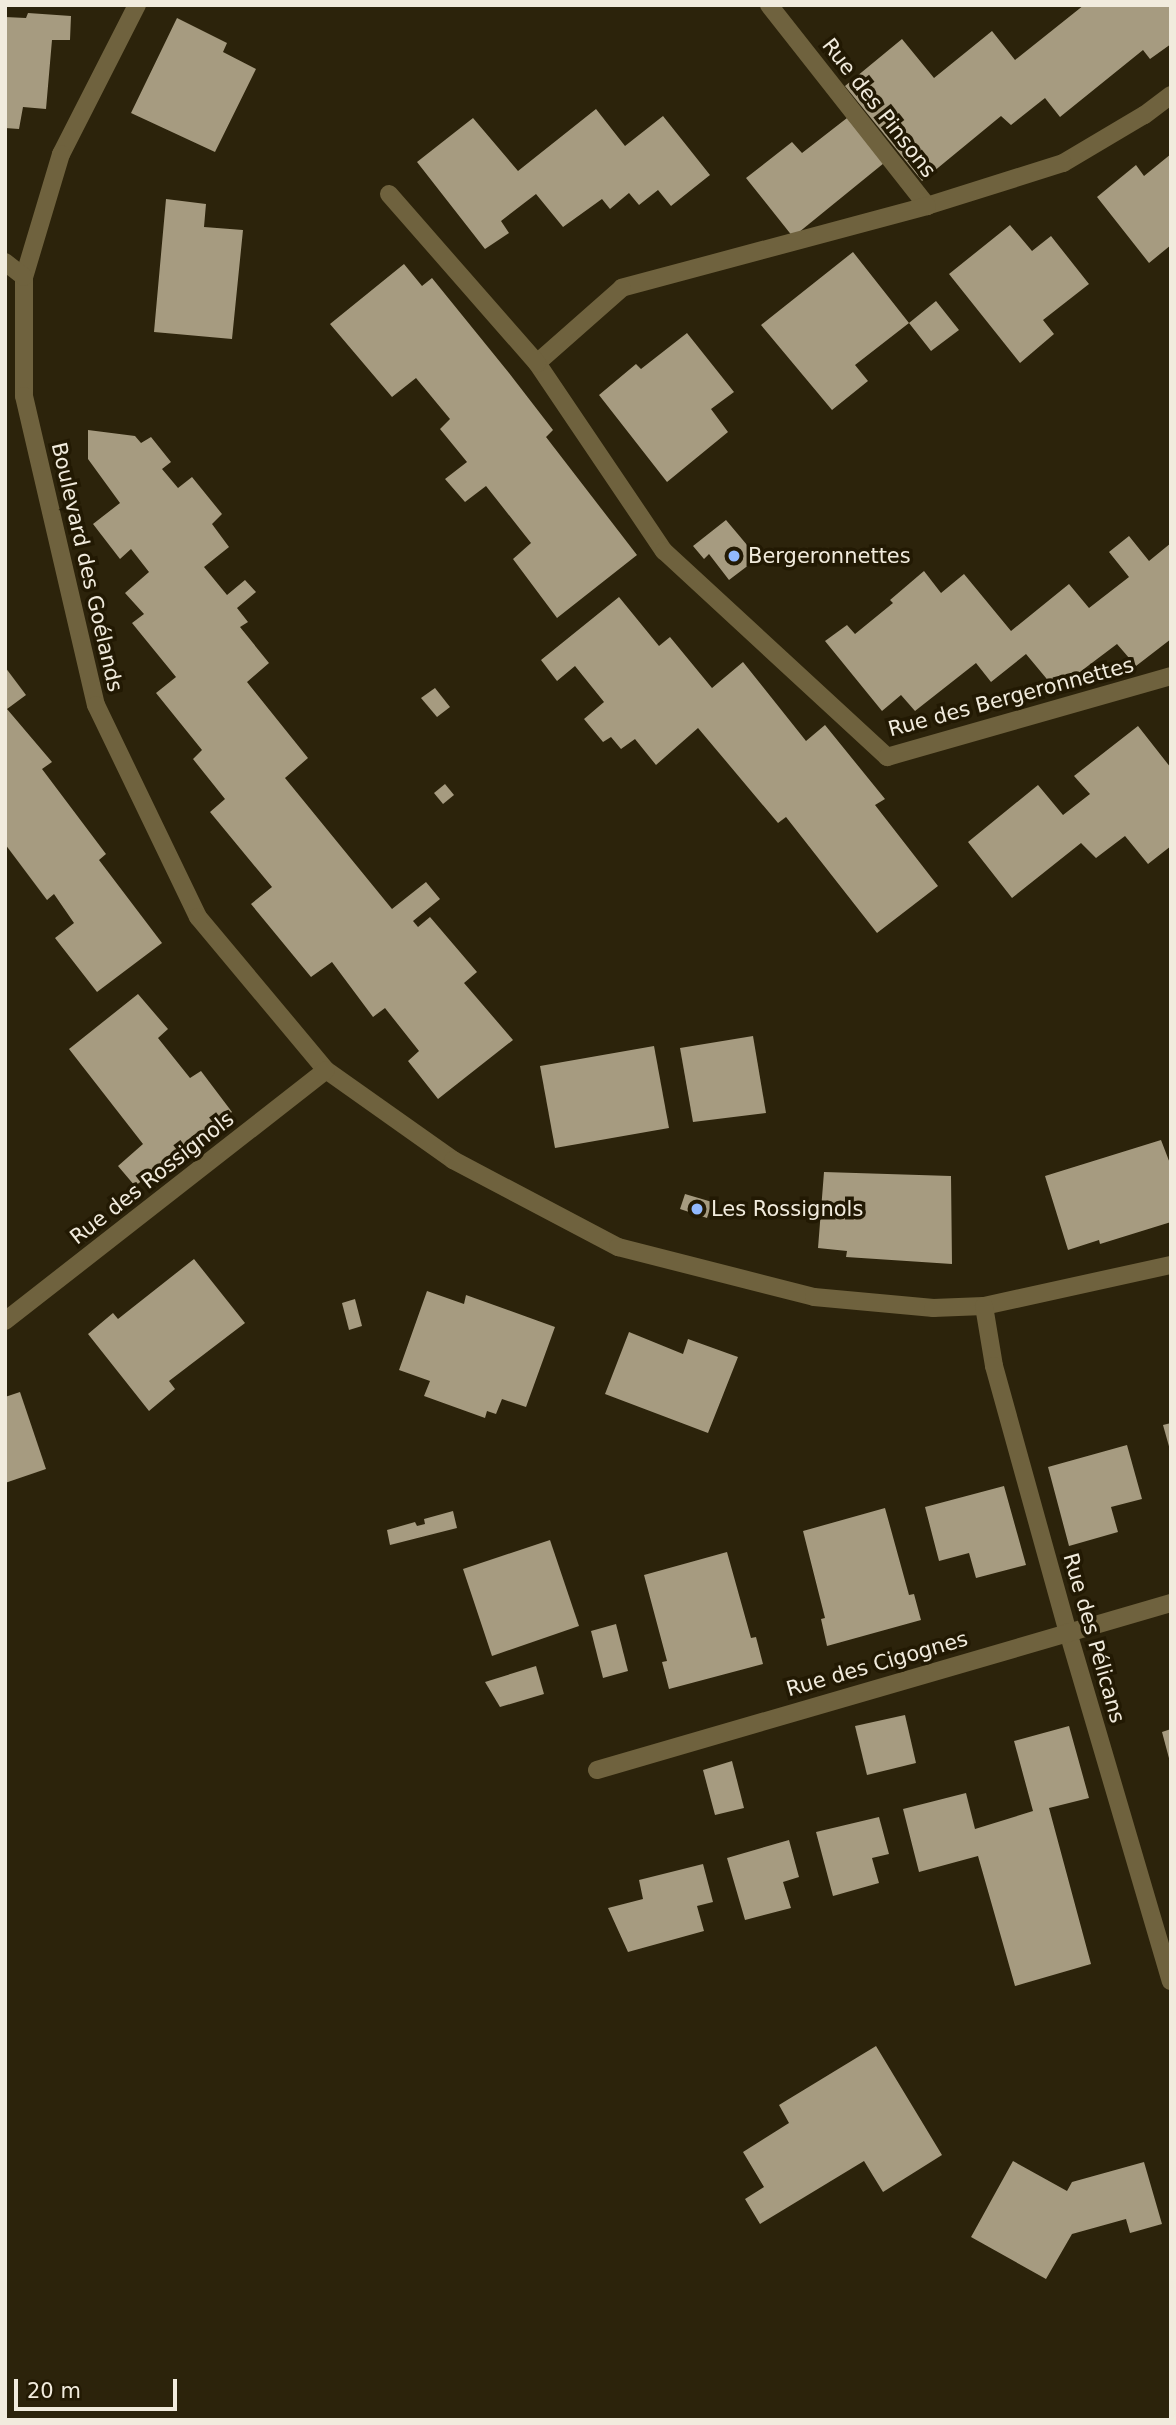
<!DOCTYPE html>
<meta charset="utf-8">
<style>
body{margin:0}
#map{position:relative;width:1176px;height:2425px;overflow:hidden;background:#2c230b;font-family:"DejaVu Sans",sans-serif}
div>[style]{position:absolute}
.building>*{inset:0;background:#a69b80}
.street>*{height:18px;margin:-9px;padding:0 9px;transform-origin:9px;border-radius:9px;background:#6f623e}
.dots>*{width:19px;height:19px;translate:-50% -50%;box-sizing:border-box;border:4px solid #221903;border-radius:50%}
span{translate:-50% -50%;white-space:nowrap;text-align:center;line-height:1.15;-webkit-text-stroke:7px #221903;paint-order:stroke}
.street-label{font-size:21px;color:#f1ebdd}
.poi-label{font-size:21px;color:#f1ebdd}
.left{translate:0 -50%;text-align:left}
.frame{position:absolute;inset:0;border:7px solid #f1ebdd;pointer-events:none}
.scale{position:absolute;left:14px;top:2379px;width:163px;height:32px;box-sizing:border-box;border:4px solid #f1ebdd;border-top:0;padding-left:9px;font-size:21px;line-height:24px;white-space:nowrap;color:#f1ebdd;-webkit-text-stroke:5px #221903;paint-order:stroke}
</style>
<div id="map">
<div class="building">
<div style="clip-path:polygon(1084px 5px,1171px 5px,1171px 44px,1150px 59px,1143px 50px,1060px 117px,1045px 98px,1011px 125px,1001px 116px,922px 181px,845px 86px,902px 39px,934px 78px,992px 31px,1015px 60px)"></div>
<div style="clip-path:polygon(28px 13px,71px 16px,70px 40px,52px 40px,46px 109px,23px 107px,19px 129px,5px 128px,5px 17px,26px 18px)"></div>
<div style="clip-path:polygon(177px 18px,227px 43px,223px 52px,256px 69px,215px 152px,131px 113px)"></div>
<div style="clip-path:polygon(596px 109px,625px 146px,663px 116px,710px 175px,671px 206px,658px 190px,639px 205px,629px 193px,610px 209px,602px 199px,563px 227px,536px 194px,501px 221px,509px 233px,485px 249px,417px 162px,473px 118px,518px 171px)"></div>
<div style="clip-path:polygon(847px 118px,884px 163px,793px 237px,746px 178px,792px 142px,802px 153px)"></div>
<div style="clip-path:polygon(1171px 154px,1171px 245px,1149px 263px,1097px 197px,1136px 165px,1144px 176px)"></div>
<div style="clip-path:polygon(166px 199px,206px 204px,204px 227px,243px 230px,232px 339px,154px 332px)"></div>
<div style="clip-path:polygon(1010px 225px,1032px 251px,1051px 236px,1089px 284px,1043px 320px,1054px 334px,1020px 363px,949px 274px)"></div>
<div style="clip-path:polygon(853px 252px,909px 323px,936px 301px,959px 330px,931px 351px,909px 323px,855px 365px,868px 381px,832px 410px,761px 325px)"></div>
<div style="clip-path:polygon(404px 264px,422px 286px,432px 278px,509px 373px,553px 430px,546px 437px,637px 555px,557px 618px,513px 559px,531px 543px,486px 486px,465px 502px,445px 479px,467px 462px,440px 429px,450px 419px,416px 378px,392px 397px,330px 324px)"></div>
<div style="clip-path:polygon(687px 333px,734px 392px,711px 409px,728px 432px,667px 482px,599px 395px,636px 364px,641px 369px)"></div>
<div style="clip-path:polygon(88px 430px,135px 436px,141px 443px,151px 437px,171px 462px,162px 469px,178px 488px,192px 477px,222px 514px,212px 524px,229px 547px,204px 567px,227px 595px,245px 580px,256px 592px,237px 608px,248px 622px,240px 627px,269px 663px,247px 682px,308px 758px,285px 778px,392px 909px,426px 882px,440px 899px,413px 921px,418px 927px,430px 917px,477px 972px,464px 983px,513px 1040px,438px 1099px,408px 1061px,419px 1051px,385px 1008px,373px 1017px,332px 962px,311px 977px,251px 904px,272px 887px,210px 812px,225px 799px,193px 759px,202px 750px,156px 693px,176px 677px,132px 623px,144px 614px,125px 593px,149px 572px,131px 549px,120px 559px,93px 524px,120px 503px,88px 459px)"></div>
<div style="clip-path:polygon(726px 520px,758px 558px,729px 580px,709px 554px,704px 559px,693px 546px)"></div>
<div style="clip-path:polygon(1129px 536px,1149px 561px,1171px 543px,1171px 639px,1136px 666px,1117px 644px,1056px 690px,1026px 654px,991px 682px,976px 663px,915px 711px,901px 695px,882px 711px,825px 641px,847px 625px,855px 634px,893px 603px,890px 600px,924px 571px,941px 593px,964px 574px,1011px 631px,1069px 584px,1089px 608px,1129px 577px,1109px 552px)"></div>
<div style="clip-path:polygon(619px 597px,659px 646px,670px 637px,712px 688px,743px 662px,806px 741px,825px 725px,885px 799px,875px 805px,938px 886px,877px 933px,786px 817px,778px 823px,698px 728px,656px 765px,635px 739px,621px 749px,611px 737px,603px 742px,584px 719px,604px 702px,575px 666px,557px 681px,541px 660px)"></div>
<div style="clip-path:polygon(5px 667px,26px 695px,7px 709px,52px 762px,42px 769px,106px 854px,99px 860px,162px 943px,97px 992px,55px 938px,74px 923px,54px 894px,47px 900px,5px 844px)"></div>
<div style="clip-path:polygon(435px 688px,450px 707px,437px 717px,421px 698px)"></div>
<div style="clip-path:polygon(1138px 726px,1171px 768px,1171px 846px,1148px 864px,1125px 836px,1096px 858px,1081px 843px,1012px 898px,968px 842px,1038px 785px,1063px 815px,1090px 794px,1074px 776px)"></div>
<div style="clip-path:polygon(445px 784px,454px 795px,443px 804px,434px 793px)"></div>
<div style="clip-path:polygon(138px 994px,168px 1029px,158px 1038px,190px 1078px,201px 1071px,232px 1112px,135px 1186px,118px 1166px,143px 1144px,69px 1049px)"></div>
<div style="clip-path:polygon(753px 1036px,766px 1113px,693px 1122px,680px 1048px)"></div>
<div style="clip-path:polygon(654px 1046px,669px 1128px,555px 1148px,540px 1066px)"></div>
<div style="clip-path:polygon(1161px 1140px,1171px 1166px,1171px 1222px,1100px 1244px,1099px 1240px,1068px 1250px,1045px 1176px)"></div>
<div style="clip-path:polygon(824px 1172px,951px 1176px,952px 1264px,846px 1257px,847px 1251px,818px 1248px)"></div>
<div style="clip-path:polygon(685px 1194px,712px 1202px,707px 1218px,680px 1209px)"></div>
<div style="clip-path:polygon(194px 1259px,245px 1323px,169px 1381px,175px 1389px,149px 1411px,88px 1334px,113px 1313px,118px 1319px)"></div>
<div style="clip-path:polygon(427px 1291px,464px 1304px,466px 1295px,555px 1327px,526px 1407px,502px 1399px,496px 1414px,487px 1411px,485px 1418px,424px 1396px,430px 1381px,399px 1370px)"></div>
<div style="clip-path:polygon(355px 1299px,362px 1326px,349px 1330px,342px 1303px)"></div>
<div style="clip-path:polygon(629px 1332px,683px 1354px,688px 1339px,738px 1357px,708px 1433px,605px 1394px)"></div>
<div style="clip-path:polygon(20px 1392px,46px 1469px,5px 1483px,5px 1397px)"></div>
<div style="clip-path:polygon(1171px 1423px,1171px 1450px,1170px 1450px,1163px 1425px)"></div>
<div style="clip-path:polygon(1127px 1445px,1142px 1499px,1111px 1507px,1118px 1532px,1069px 1546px,1048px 1467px)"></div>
<div style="clip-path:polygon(1004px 1486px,1026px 1565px,976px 1578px,969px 1553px,939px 1561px,925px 1507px)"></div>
<div style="clip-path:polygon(885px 1508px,909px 1595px,914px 1594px,921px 1620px,827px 1646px,821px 1619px,825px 1618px,803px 1531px)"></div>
<div style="clip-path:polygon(453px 1511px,457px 1528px,390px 1545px,387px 1530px,415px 1522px,417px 1526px,425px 1524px,424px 1519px)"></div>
<div style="clip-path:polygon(550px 1540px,579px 1626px,492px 1656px,463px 1569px)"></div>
<div style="clip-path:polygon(727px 1552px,751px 1638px,756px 1637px,763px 1664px,669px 1689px,662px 1662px,667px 1661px,644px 1575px)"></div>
<div style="clip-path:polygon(616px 1624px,628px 1671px,603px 1678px,591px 1631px)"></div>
<div style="clip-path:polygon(536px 1666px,544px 1694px,500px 1707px,485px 1682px)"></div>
<div style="clip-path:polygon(905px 1715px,916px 1763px,867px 1775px,855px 1726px)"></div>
<div style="clip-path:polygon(1069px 1726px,1089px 1798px,1049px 1808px,1091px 1964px,1015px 1986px,978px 1856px,919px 1872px,903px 1809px,966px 1793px,975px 1829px,1033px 1811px,1014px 1741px)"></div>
<div style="clip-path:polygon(1171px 1729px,1171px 1762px,1170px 1762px,1162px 1732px)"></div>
<div style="clip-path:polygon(732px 1761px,744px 1808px,715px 1815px,703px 1770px)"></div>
<div style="clip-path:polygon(879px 1817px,889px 1854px,872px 1858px,879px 1883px,833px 1896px,816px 1832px)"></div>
<div style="clip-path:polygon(789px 1840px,799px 1877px,783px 1882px,791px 1908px,745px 1920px,727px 1858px)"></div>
<div style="clip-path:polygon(703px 1864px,713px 1902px,697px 1906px,704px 1931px,628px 1952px,608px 1908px,643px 1899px,639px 1880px)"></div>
<div style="clip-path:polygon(876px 2046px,942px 2155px,883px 2192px,864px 2161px,760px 2224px,745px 2199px,764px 2187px,743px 2152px,789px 2123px,779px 2105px)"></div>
<div style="clip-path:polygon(1013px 2161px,1067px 2191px,1072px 2182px,1144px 2162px,1162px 2224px,1130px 2233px,1126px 2219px,1072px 2234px,1046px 2279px,971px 2237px)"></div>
</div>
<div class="street">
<div style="left:137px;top:5px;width:167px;rotate:117deg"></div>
<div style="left:61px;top:154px;width:128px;rotate:106.7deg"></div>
<div style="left:24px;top:277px;width:119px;rotate:90deg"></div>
<div style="left:24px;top:396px;width:317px;rotate:76.9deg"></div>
<div style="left:96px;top:705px;width:235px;rotate:64.3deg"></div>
<div style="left:198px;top:917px;width:199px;rotate:50.1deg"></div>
<div style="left:326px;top:1070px;width:156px;rotate:35.3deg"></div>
<div style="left:453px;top:1160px;width:187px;rotate:27.8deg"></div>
<div style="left:618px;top:1247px;width:202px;rotate:14.3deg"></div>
<div style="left:814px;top:1297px;width:120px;rotate:5.3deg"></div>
<div style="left:933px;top:1308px;width:51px;rotate:-2.2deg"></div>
<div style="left:984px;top:1306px;width:191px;rotate:-12.4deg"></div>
<div style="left:769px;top:5px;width:256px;rotate:51.8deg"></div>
<div style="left:1171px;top:95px;width:34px;rotate:143deg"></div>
<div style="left:1144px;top:115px;width:94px;rotate:149.3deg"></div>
<div style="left:1063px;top:163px;width:143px;rotate:162.5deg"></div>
<div style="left:927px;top:206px;width:316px;rotate:165deg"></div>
<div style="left:622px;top:288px;width:113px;rotate:138.6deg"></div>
<div style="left:537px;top:363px;width:227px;rotate:56deg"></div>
<div style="left:664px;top:551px;width:304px;rotate:42.7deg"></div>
<div style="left:887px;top:757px;width:295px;rotate:-15.9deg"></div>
<div style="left:389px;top:194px;width:225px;rotate:48.8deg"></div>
<div style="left:5px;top:262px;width:24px;rotate:38deg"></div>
<div style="left:984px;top:1306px;width:61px;rotate:80.5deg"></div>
<div style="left:994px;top:1366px;width:276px;rotate:74.5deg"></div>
<div style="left:1068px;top:1632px;width:364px;rotate:73.6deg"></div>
<div style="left:5px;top:1321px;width:407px;rotate:-38deg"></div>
<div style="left:597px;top:1770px;width:598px;rotate:-16.22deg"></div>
</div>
<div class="dots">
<div style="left:734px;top:556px;background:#91b8fd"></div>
<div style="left:697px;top:1209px;background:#91b8fd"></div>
</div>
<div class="street-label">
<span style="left:879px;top:108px;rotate:52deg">Rue des Pinsons</span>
<span style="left:87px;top:567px;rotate:77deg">Boulevard des Goélands</span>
<span style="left:1011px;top:697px;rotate:-15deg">Rue des Bergeronnettes</span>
<span style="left:152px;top:1178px;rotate:-38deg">Rue des Rossignols</span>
<span style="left:1094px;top:1638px;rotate:74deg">Rue des Pélicans</span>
<span style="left:877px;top:1664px;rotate:-16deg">Rue des Cigognes</span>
</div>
<div class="poi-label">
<span class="left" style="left:748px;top:556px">Bergeronnettes</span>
<span class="left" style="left:711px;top:1209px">Les Rossignols</span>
</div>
<div class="frame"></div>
<div class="scale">20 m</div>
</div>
